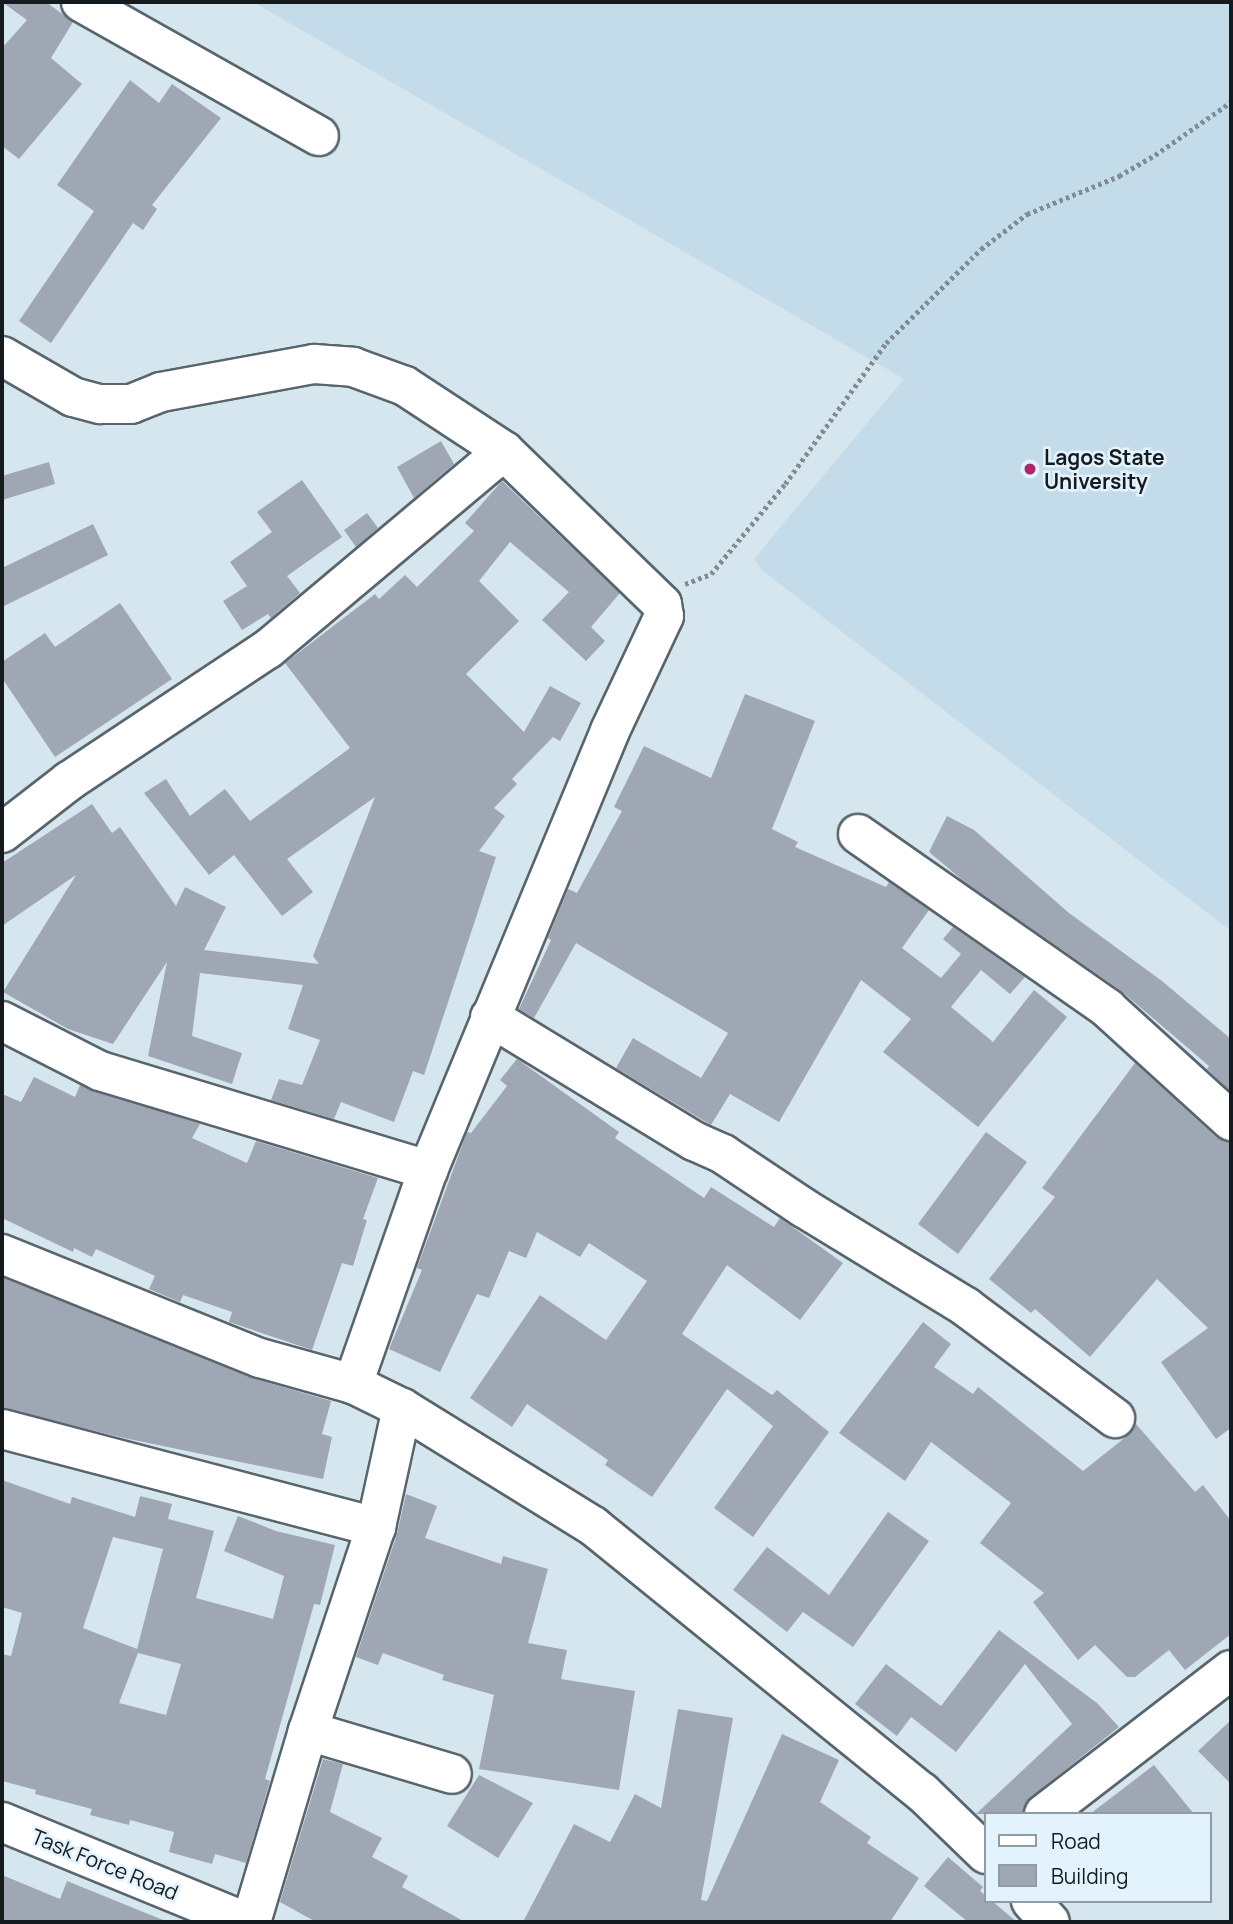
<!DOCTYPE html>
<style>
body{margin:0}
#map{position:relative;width:1233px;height:1924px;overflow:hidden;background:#d6e6ef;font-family:Manrope,sans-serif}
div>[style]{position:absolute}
.built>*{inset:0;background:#c4dbe9}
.building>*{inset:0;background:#9fa7b4}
.path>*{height:4.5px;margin-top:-2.25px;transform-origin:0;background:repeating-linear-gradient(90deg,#808b92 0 3.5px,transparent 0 7px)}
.roads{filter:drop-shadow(2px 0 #58656d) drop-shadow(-2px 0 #58656d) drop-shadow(0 2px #58656d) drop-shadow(0 -2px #58656d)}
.minor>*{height:38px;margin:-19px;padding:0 19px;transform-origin:19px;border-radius:19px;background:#fff}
.dots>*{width:19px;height:19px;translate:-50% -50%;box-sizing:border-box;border:4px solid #e3f3fd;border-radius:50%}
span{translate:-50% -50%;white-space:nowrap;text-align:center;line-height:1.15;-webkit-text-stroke:5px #e3f3fd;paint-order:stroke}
.poi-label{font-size:21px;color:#141a1d;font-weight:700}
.left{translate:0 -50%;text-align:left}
.street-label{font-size:21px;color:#141a1d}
.frame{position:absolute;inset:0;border:4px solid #141a1d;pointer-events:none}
.legend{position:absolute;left:984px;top:1812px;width:228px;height:91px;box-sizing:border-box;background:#e3f3fd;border:2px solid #909ca3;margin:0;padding:9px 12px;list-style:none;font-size:21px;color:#141a1d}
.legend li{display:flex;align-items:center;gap:14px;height:35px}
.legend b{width:35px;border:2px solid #909ca3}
</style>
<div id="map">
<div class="built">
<div style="clip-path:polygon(253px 2px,1231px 2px,1231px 931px,763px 571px,754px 559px,904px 379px)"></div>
</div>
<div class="building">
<div style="clip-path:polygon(2px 2px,46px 2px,73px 22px,51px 58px,82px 84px,19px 159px,2px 146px,2px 48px,27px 20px)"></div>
<div style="clip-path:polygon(130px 80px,159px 103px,172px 84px,221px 118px,152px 205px,157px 209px,143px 230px,133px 223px,51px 343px,19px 321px,94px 211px,57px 185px)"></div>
<div style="clip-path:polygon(441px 441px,454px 464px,414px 498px,397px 467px)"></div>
<div style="clip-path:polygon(49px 462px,55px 484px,2px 500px,2px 476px)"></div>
<div style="clip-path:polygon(302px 480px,342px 537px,287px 576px,300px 593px,271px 618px,268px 614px,242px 630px,223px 601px,247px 586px,230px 562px,272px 532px,257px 512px)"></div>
<div style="clip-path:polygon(502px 481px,620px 593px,591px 627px,605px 641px,586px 661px,542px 620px,569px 592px,510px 542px,479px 581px,519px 621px,466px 674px,524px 732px,550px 686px,581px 703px,560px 741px,553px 737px,512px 779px,517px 784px,494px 808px,505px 816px,479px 851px,496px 857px,424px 1075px,413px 1071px,394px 1122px,341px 1102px,334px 1119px,271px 1100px,279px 1079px,302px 1085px,320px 1040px,288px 1029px,303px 985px,200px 973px,192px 1036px,242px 1053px,232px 1084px,148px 1056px,167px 962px,113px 1044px,68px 1029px,3px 992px,76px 875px,2px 926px,2px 863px,92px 804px,112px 833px,120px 827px,176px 906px,185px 887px,226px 907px,204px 950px,319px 964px,313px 956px,375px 797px,287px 859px,313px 892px,282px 916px,234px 855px,209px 875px,144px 793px,166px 779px,190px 816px,225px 789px,250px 821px,350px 748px,285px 663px,375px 594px,379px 599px,405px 575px,417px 587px,474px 531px,465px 523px)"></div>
<div style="clip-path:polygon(367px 513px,378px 528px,356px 547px,344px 530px)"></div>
<div style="clip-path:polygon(93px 524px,108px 555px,2px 607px,2px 568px)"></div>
<div style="clip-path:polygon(120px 603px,172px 679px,55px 757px,2px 678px,2px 662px,45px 633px,55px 647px)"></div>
<div style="clip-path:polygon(745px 694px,815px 721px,772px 829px,798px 842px,795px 847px,886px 887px,889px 882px,929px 910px,902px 948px,941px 978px,961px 954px,943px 939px,953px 927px,1025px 977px,1010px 994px,981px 970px,951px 1007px,993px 1042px,1034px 990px,1067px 1017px,978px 1127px,883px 1052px,911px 1019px,861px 980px,779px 1122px,730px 1094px,711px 1125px,616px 1068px,633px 1038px,701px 1078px,728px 1033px,576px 943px,534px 1018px,519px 1009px,551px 940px,548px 938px,568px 889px,577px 893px,622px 811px,614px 807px,644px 746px,711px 778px)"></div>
<div style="clip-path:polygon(947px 816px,974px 830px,1069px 913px,1162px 981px,1231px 1039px,1231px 1092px,1207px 1069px,1209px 1066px,1120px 990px,966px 883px,929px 852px)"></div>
<div style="clip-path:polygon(517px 1059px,619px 1132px,615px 1138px,704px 1198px,711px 1187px,774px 1227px,780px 1218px,843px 1263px,800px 1320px,727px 1265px,682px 1334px,772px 1395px,777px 1390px,829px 1432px,753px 1537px,714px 1508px,773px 1426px,727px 1389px,652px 1497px,605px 1465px,608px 1460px,527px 1404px,512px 1427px,470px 1398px,540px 1295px,606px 1340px,647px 1281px,589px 1243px,580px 1257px,537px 1232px,526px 1258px,509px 1251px,489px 1298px,477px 1294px,440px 1372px,389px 1349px,422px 1270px,417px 1268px,467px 1132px,471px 1133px,507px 1086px,500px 1080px)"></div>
<div style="clip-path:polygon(1135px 1063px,1216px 1137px,1231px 1142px,1231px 1428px,1216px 1439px,1161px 1362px,1208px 1328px,1157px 1279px,1090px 1357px,1035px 1309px,1031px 1313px,989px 1279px,1055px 1197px,1042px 1188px)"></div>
<div style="clip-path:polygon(34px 1077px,75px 1097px,80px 1085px,200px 1124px,192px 1138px,247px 1163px,256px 1141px,378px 1178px,363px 1219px,367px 1220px,353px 1266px,342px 1263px,312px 1350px,229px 1322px,232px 1312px,183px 1295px,180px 1302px,163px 1295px,149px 1289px,155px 1276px,96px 1249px,92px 1257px,74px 1248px,73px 1252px,2px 1218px,2px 1094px,21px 1102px)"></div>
<div style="clip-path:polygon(986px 1132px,1027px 1162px,958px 1254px,918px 1224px)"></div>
<div style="clip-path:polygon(2px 1277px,252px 1378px,331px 1401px,322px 1434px,332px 1437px,323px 1479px,124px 1438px,2px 1408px)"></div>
<div style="clip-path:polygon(923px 1322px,951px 1344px,934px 1367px,973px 1394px,978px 1387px,1083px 1471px,1132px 1432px,1136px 1424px,1195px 1492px,1203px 1485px,1231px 1521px,1231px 1634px,1185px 1670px,1169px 1650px,1135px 1677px,1127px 1677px,1095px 1645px,1078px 1660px,1033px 1602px,1044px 1593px,980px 1543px,1011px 1503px,931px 1442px,905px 1481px,839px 1433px)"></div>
<div style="clip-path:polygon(evenodd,2px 1480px,70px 1504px,72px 1497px,135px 1517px,140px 1496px,172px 1504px,168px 1519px,214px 1531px,196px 1598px,273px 1619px,284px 1576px,224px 1551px,238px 1516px,276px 1531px,335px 1545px,320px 1605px,314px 1604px,265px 1779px,270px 1781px,246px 1863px,215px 1854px,212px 1864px,169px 1852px,174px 1832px,130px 1820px,129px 1825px,90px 1815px,92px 1809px,35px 1794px,36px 1790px,2px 1781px,2px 1654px,11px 1656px,22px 1613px,2px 1607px,2px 1480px,113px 1537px,163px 1549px,137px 1649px,83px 1628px,113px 1537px,2px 1480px,138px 1653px,181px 1664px,166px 1715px,119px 1703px,138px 1653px)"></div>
<div style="clip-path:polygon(406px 1494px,437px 1506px,425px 1538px,501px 1564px,503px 1556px,548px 1569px,528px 1643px,567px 1650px,561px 1679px,635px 1691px,619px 1790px,479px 1769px,494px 1695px,442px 1680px,444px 1675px,383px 1653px,378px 1665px,356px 1657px,397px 1534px)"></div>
<div style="clip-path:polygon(888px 1512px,929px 1541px,853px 1647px,803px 1612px,787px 1632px,733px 1590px,767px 1547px,829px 1595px)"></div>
<div style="clip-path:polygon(999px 1630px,1097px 1703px,1119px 1727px,1031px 1797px,1023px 1814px,976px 1814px,1072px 1724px,1025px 1664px,956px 1752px,911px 1717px,897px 1736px,855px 1704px,886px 1664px,941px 1706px)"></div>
<div style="clip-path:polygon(678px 1709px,733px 1718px,701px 1900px,707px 1901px,782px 1734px,839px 1760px,820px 1802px,871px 1837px,867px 1843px,919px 1878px,890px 1922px,760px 1922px,756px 1920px,755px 1922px,523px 1922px,574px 1824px,610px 1842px,635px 1794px,661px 1808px)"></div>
<div style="clip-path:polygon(1231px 1720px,1231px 1784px,1198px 1751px)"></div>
<div style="clip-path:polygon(323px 1759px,343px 1764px,330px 1812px,382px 1838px,372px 1857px,408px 1876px,402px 1887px,465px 1922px,316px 1922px,280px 1902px)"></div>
<div style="clip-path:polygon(1154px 1765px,1194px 1814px,1090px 1814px)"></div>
<div style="clip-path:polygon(479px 1775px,533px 1803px,498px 1858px,447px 1826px)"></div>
<div style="clip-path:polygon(948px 1857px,983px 1887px,980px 1891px,986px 1896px,986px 1901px,992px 1901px,1017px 1922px,968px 1922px,924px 1886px)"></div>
<div style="clip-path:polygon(2px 1875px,60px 1899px,67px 1881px,168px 1922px,2px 1922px)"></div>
</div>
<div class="path">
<div style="left:685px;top:584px;width:28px;rotate:-21deg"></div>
<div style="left:711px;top:574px;width:117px;rotate:-50.6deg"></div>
<div style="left:785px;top:484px;width:173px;rotate:-54.4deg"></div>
<div style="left:886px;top:343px;width:134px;rotate:-44.7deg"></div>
<div style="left:981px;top:249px;width:58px;rotate:-37.3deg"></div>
<div style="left:1027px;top:214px;width:100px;rotate:-22.4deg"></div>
<div style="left:1119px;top:176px;width:42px;rotate:-30.3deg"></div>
<div style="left:1155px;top:155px;width:93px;rotate:-34.9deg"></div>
</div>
<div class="roads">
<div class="minor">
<div style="left:81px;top:2px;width:273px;rotate:29.4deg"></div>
<div style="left:2px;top:356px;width:82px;rotate:30deg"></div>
<div style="left:73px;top:397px;width:28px;rotate:15deg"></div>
<div style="left:100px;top:404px;width:31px"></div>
<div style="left:131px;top:404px;width:32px;rotate:-22deg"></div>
<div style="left:161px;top:392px;width:156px;rotate:-10.4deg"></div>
<div style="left:314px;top:364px;width:39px;rotate:4deg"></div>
<div style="left:353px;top:367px;width:55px;rotate:20.1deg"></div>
<div style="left:405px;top:386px;width:118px;rotate:33.3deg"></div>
<div style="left:504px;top:451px;width:220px;rotate:44.1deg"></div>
<div style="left:662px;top:604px;width:12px;rotate:81deg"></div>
<div style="left:664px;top:616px;width:127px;rotate:115.2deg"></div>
<div style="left:610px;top:731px;width:475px;rotate:112.5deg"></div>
<div style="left:428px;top:1170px;width:227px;rotate:109.3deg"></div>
<div style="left:2px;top:833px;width:85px;rotate:-37.8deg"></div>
<div style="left:69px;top:781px;width:239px;rotate:-33.6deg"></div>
<div style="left:268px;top:649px;width:308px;rotate:-40deg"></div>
<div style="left:858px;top:834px;width:304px;rotate:34.9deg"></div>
<div style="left:1107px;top:1008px;width:168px;rotate:42.3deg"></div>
<div style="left:490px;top:1017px;width:239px;rotate:31.3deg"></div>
<div style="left:694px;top:1141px;width:32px;rotate:24deg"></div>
<div style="left:723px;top:1154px;width:97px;rotate:33.7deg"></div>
<div style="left:804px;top:1208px;width:190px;rotate:31.4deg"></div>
<div style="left:966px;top:1307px;width:186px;rotate:36.7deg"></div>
<div style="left:2px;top:1021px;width:110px;rotate:27deg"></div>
<div style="left:100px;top:1071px;width:343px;rotate:16.8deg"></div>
<div style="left:2px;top:1254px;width:278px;rotate:22deg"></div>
<div style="left:260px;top:1358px;width:97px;rotate:15.6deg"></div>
<div style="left:353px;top:1384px;width:55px;rotate:26.1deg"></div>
<div style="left:402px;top:1408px;width:225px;rotate:31.7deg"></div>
<div style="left:593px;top:1526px;width:423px;rotate:39deg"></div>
<div style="left:922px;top:1792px;width:89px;rotate:44.1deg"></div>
<div style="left:2px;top:1429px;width:387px;rotate:14.7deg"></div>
<div style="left:308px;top:1731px;width:150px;rotate:16.6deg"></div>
<div style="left:1044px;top:1814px;width:236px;rotate:-37.6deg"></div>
<div style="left:2px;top:1822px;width:264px;rotate:22.3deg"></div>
<div style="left:1031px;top:1901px;width:28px;rotate:48deg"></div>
<div style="left:251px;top:1922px;width:199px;rotate:-73.4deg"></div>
<div style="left:308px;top:1731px;width:215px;rotate:-71.6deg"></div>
<div style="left:376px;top:1527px;width:122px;rotate:-77.7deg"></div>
</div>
</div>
<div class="dots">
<div style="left:1030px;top:469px;background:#ab266e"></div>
</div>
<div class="poi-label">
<span class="left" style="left:1044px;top:469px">Lagos State<br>University</span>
</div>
<div class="street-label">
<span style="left:105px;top:1864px;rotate:22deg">Task Force Road</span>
</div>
<div class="frame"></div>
<ul class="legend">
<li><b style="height:9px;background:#fff"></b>Road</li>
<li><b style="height:19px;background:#9fa7b4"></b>Building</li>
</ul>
</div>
